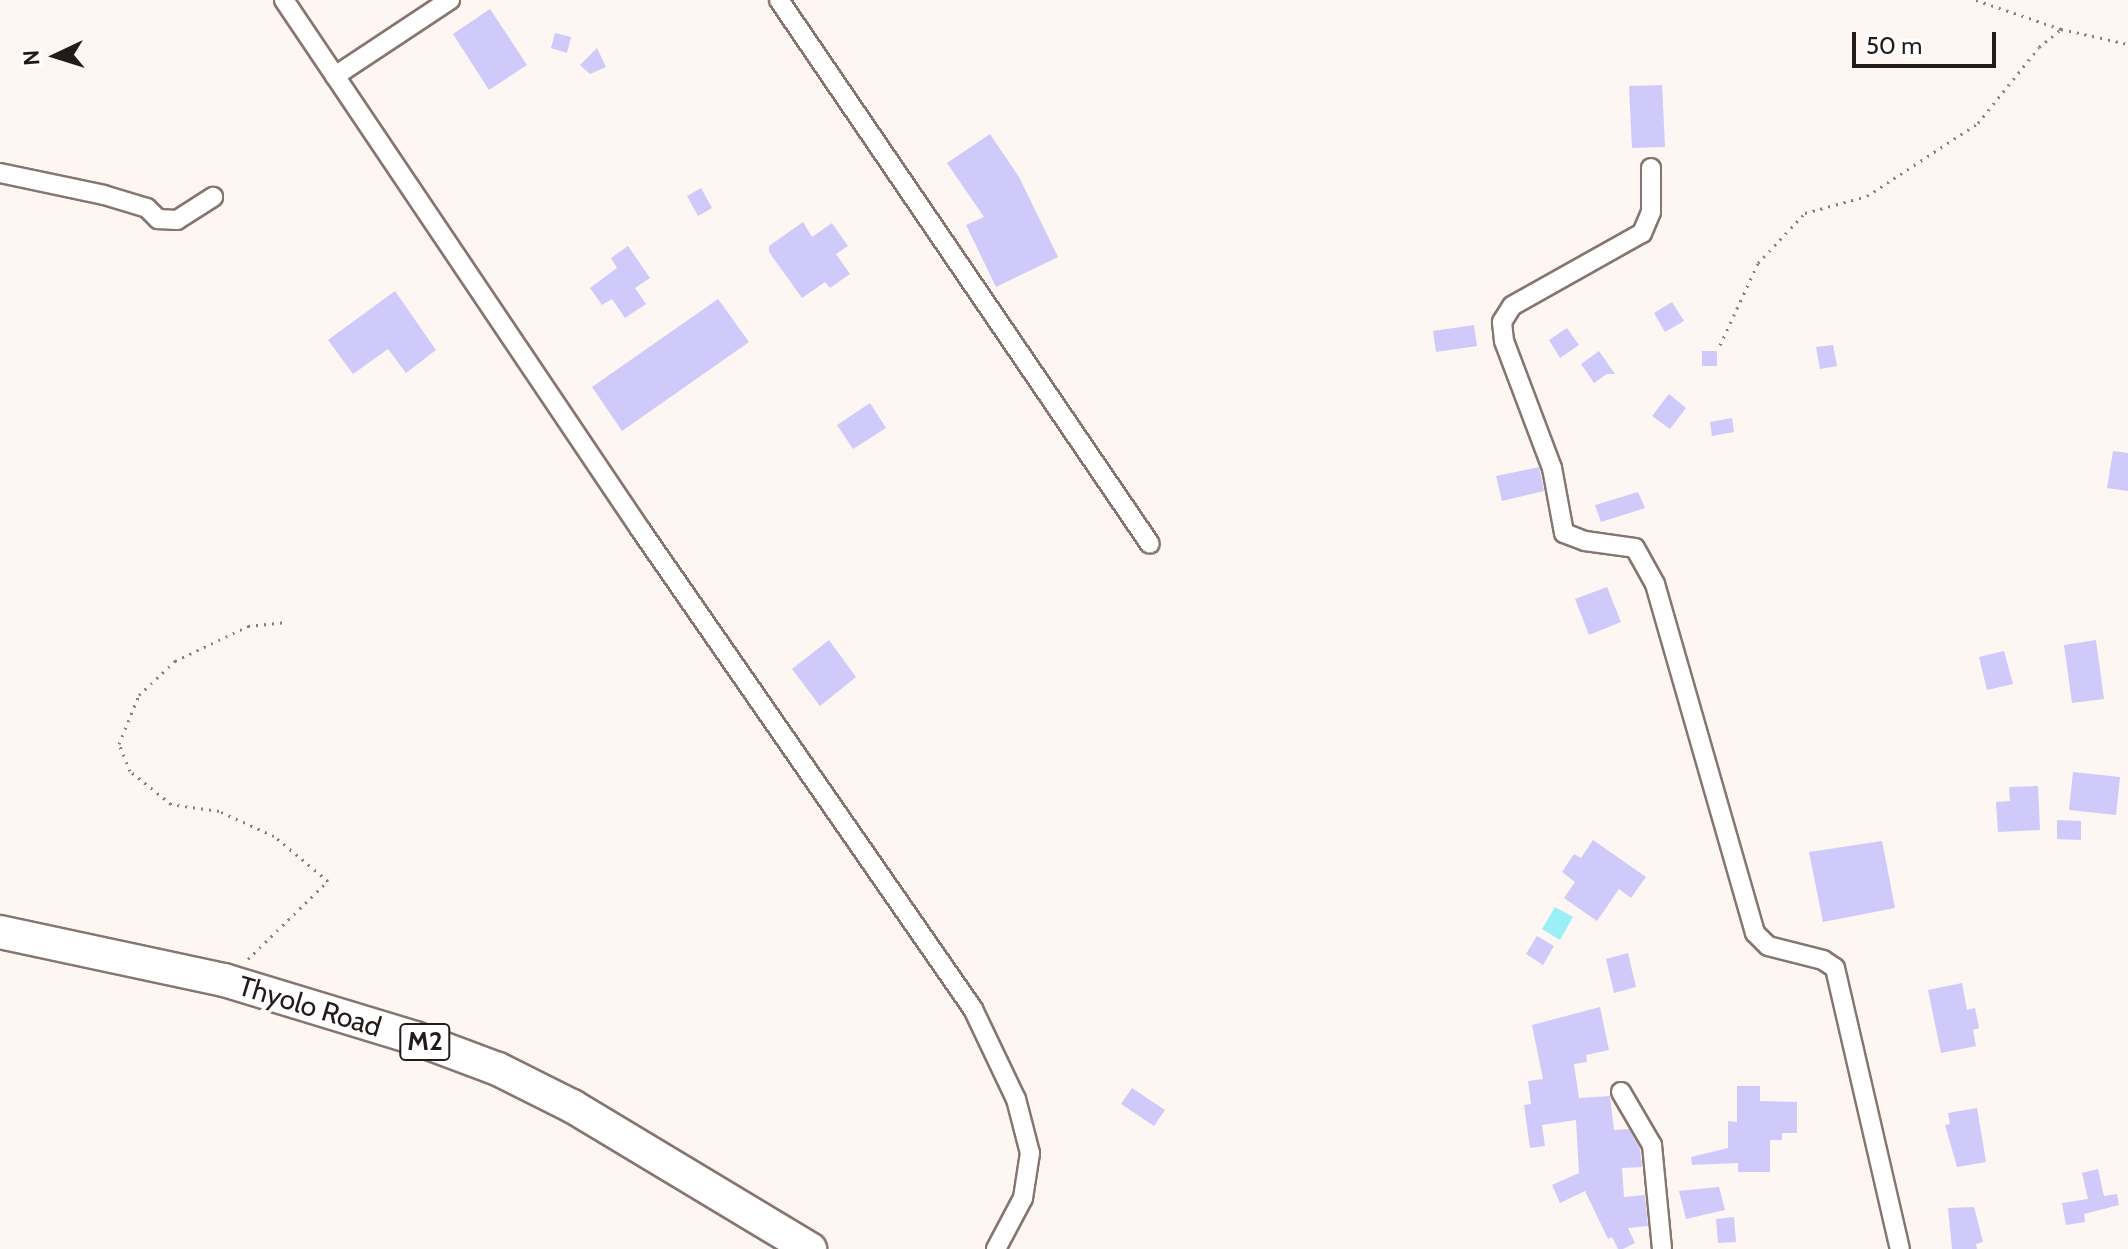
<!DOCTYPE html>
<style>
body{margin:0}
#map{position:relative;width:2128px;height:1249px;overflow:hidden;background:#fdf6f2;font-family:Cabin,sans-serif}
div>[style]{position:absolute}
.water>*{inset:0;background:#9bf0f7}
.building>*{inset:0;background:#d0cafa}
.path>*{height:3px;margin-top:-1.5px;transform-origin:0;background:repeating-linear-gradient(90deg,#867f7c 0 2px,transparent 0 8px)}
.roads{filter:drop-shadow(2px 0 #86766e) drop-shadow(-2px 0 #86766e) drop-shadow(0 2px #86766e) drop-shadow(0 -2px #86766e)}
.minor>*{height:18px;margin:-9px;padding:0 9px;transform-origin:9px;border-radius:9px;background:#fff}
.trunk>*{height:32px;margin:-16px;padding:0 16px;transform-origin:16px;border-radius:16px;background:#fff}
span{translate:-50% -50%;white-space:nowrap;text-align:center;line-height:1.15;-webkit-text-stroke:7px #fff;paint-order:stroke}
.shield-label span{padding:2px 6px;background:#fff;border:2px solid;border-radius:6px;-webkit-text-stroke-width:0}
.shield-label{font-size:26px;color:#221b19;font-weight:700}
.street-label{font-size:28px;color:#221b19}
.north{position:absolute;left:16px;top:16px;width:80px;height:80px;-webkit-text-stroke:6px #fff;paint-order:stroke;rotate:266deg;font-size:22px;font-weight:700;line-height:32px;text-align:center;color:#221b19}
.north::after{content:'';display:block;margin:auto;width:28px;height:36px;background:#221b19;clip-path:polygon(50% 0,100% 100%,50% 72%,0 100%)}
.scale{position:absolute;left:1852px;top:32px;width:144px;height:36px;box-sizing:border-box;border:4px solid #221b19;border-top:0;padding-left:10px;font-size:24px;line-height:28px;white-space:nowrap;color:#221b19;-webkit-text-stroke:6px #fff;paint-order:stroke}
</style>
<div id="map">
<div class="water">
<div style="clip-path:polygon(1555px 907px,1573px 917px,1560px 940px,1542px 929px)"></div>
</div>
<div class="building">
<div style="clip-path:polygon(490px 9px,527px 65px,489px 90px,453px 34px)"></div>
<div style="clip-path:polygon(555px 33px,571px 37px,567px 53px,551px 48px)"></div>
<div style="clip-path:polygon(597px 48px,606px 67px,590px 74px,580px 65px)"></div>
<div style="clip-path:polygon(1662px 85px,1665px 147px,1632px 148px,1629px 86px)"></div>
<div style="clip-path:polygon(990px 134px,1019px 177px,1058px 257px,996px 287px,966px 225px,984px 217px,947px 163px)"></div>
<div style="clip-path:polygon(701px 188px,712px 208px,698px 216px,687px 196px)"></div>
<div style="clip-path:polygon(803px 222px,812px 237px,832px 223px,848px 246px,836px 254px,850px 274px,830px 288px,825px 282px,802px 298px,769px 252px,769px 246px)"></div>
<div style="clip-path:polygon(628px 246px,650px 278px,635px 288px,646px 304px,625px 318px,612px 299px,602px 305px,590px 288px,617px 268px,611px 258px)"></div>
<div style="clip-path:polygon(395px 291px,436px 350px,406px 373px,388px 349px,353px 374px,328px 340px)"></div>
<div style="clip-path:polygon(718px 299px,749px 342px,622px 431px,592px 387px)"></div>
<div style="clip-path:polygon(1672px 302px,1684px 321px,1665px 332px,1654px 313px)"></div>
<div style="clip-path:polygon(1474px 325px,1477px 346px,1436px 352px,1433px 331px)"></div>
<div style="clip-path:polygon(1567px 328px,1579px 345px,1560px 358px,1549px 340px)"></div>
<div style="clip-path:polygon(1833px 345px,1837px 366px,1820px 369px,1816px 347px)"></div>
<div style="clip-path:polygon(1599px 351px,1615px 374px,1607px 374px,1594px 383px,1581px 364px)"></div>
<div style="clip-path:polygon(1702px 351px,1717px 351px,1717px 366px,1702px 366px)"></div>
<div style="clip-path:polygon(1669px 394px,1686px 408px,1670px 429px,1652px 416px)"></div>
<div style="clip-path:polygon(870px 403px,886px 428px,853px 449px,837px 425px)"></div>
<div style="clip-path:polygon(1732px 418px,1734px 432px,1712px 436px,1710px 422px)"></div>
<div style="clip-path:polygon(2113px 451px,2128px 453px,2128px 491px,2107px 488px)"></div>
<div style="clip-path:polygon(1539px 467px,1544px 491px,1502px 501px,1496px 476px)"></div>
<div style="clip-path:polygon(1638px 492px,1645px 508px,1601px 522px,1595px 505px)"></div>
<div style="clip-path:polygon(1607px 587px,1621px 622px,1589px 635px,1575px 599px)"></div>
<div style="clip-path:polygon(829px 640px,856px 677px,820px 706px,792px 669px)"></div>
<div style="clip-path:polygon(2096px 640px,2104px 699px,2072px 703px,2064px 645px)"></div>
<div style="clip-path:polygon(2004px 651px,2013px 684px,1987px 690px,1979px 657px)"></div>
<div style="clip-path:polygon(2073px 772px,2120px 777px,2116px 815px,2069px 810px)"></div>
<div style="clip-path:polygon(2038px 786px,2040px 830px,1998px 832px,1996px 802px,2010px 801px,2009px 787px)"></div>
<div style="clip-path:polygon(2057px 820px,2081px 821px,2081px 840px,2057px 839px)"></div>
<div style="clip-path:polygon(1593px 840px,1646px 877px,1631px 898px,1619px 889px,1597px 921px,1564px 898px,1575px 882px,1562px 872px,1574px 854px,1581px 858px)"></div>
<div style="clip-path:polygon(1882px 841px,1895px 908px,1823px 922px,1809px 852px)"></div>
<div style="clip-path:polygon(1537px 936px,1554px 946px,1543px 965px,1526px 954px)"></div>
<div style="clip-path:polygon(1628px 953px,1636px 987px,1614px 993px,1606px 959px)"></div>
<div style="clip-path:polygon(1962px 983px,1967px 1010px,1975px 1008px,1979px 1028px,1973px 1030px,1976px 1046px,1941px 1053px,1928px 990px)"></div>
<div style="clip-path:polygon(1600px 1007px,1609px 1050px,1586px 1055px,1587px 1062px,1574px 1064px,1579px 1098px,1610px 1096px,1614px 1130px,1629px 1129px,1640px 1149px,1642px 1167px,1622px 1168px,1624px 1197px,1645px 1195px,1648px 1226px,1628px 1228px,1635px 1243px,1623px 1249px,1618px 1249px,1612px 1237px,1608px 1239px,1585px 1191px,1560px 1203px,1552px 1185px,1579px 1173px,1576px 1120px,1542px 1125px,1545px 1146px,1530px 1148px,1524px 1105px,1531px 1104px,1528px 1081px,1543px 1079px,1532px 1025px)"></div>
<div style="clip-path:polygon(1737px 1086px,1760px 1086px,1760px 1101px,1797px 1102px,1797px 1133px,1782px 1133px,1782px 1140px,1770px 1140px,1770px 1172px,1738px 1172px,1738px 1163px,1692px 1165px,1691px 1157px,1728px 1148px,1728px 1121px,1737px 1122px)"></div>
<div style="clip-path:polygon(1132px 1088px,1165px 1110px,1154px 1126px,1121px 1104px)"></div>
<div style="clip-path:polygon(1977px 1108px,1986px 1162px,1957px 1167px,1945px 1125px,1950px 1124px,1948px 1113px)"></div>
<div style="clip-path:polygon(2098px 1169px,2104px 1196px,2117px 1194px,2119px 1205px,2084px 1214px,2085px 1222px,2066px 1225px,2062px 1203px,2088px 1199px,2082px 1173px)"></div>
<div style="clip-path:polygon(1719px 1187px,1725px 1210px,1686px 1219px,1679px 1191px)"></div>
<div style="clip-path:polygon(1974px 1207px,1983px 1242px,1976px 1244px,1977px 1249px,1952px 1249px,1948px 1208px)"></div>
<div style="clip-path:polygon(1734px 1217px,1736px 1242px,1718px 1243px,1716px 1219px)"></div>
</div>
<div class="path">
<div style="left:1976px;top:0;width:90px;rotate:18.8deg"></div>
<div style="left:2061px;top:29px;width:69px;rotate:12.6deg"></div>
<div style="left:1720px;top:345px;width:90px;rotate:-65.1deg"></div>
<div style="left:1758px;top:263px;width:69px;rotate:-46.8deg"></div>
<div style="left:1805px;top:213px;width:64px;rotate:-15.3deg"></div>
<div style="left:1867px;top:196px;width:133px;rotate:-33.3deg"></div>
<div style="left:1978px;top:123px;width:97px;rotate:-51.2deg"></div>
<div style="left:2039px;top:47px;width:28px;rotate:-39deg"></div>
<div style="left:248px;top:959px;width:112px;rotate:-44.3deg"></div>
<div style="left:328px;top:881px;width:70px;rotate:-140.2deg"></div>
<div style="left:274px;top:836px;width:60px;rotate:-155.6deg"></div>
<div style="left:219px;top:811px;width:49px;rotate:-171.7deg"></div>
<div style="left:171px;top:804px;width:53px;rotate:-141.2deg"></div>
<div style="left:130px;top:771px;width:29px;rotate:-112deg"></div>
<div style="left:119px;top:744px;width:53px;rotate:-67.8deg"></div>
<div style="left:139px;top:695px;width:50px;rotate:-43.4deg"></div>
<div style="left:175px;top:661px;width:81px;rotate:-25.6deg"></div>
<div style="left:248px;top:626px;width:36px;rotate:-6deg"></div>
</div>
<div class="roads">
<div class="minor">
<div style="left:284px;top:0;width:638px;rotate:56.06deg"></div>
<div style="left:640px;top:529px;width:584px;rotate:55.25deg"></div>
<div style="left:973px;top:1009px;width:100px;rotate:64.5deg"></div>
<div style="left:1016px;top:1099px;width:56px;rotate:75.5deg"></div>
<div style="left:1030px;top:1153px;width:46px;rotate:98.8deg"></div>
<div style="left:1023px;top:1198px;width:58px;rotate:117.9deg"></div>
<div style="left:779px;top:0;width:658px;rotate:55.71deg"></div>
<div style="left:335px;top:76px;width:138px;rotate:-33.5deg"></div>
<div style="left:1651px;top:168px;width:44px;rotate:90deg"></div>
<div style="left:1651px;top:212px;width:23px;rotate:113deg"></div>
<div style="left:1642px;top:233px;width:149px;rotate:150.7deg"></div>
<div style="left:1512px;top:306px;width:19px;rotate:122deg"></div>
<div style="left:1502px;top:322px;width:19px;rotate:84deg"></div>
<div style="left:1504px;top:341px;width:136px;rotate:69.3deg"></div>
<div style="left:1552px;top:468px;width:66px;rotate:79.5deg"></div>
<div style="left:1564px;top:533px;width:22px;rotate:21deg"></div>
<div style="left:1585px;top:541px;width:50px;rotate:8deg"></div>
<div style="left:1635px;top:548px;width:41px;rotate:60.9deg"></div>
<div style="left:1655px;top:584px;width:363px;rotate:74deg"></div>
<div style="left:1755px;top:933px;width:18px;rotate:45deg"></div>
<div style="left:1768px;top:946px;width:57px;rotate:14.3deg"></div>
<div style="left:1823px;top:960px;width:14px;rotate:34deg"></div>
<div style="left:1835px;top:968px;width:288px;rotate:77deg"></div>
<div style="left:0;top:173px;width:106px;rotate:11.9deg"></div>
<div style="left:104px;top:195px;width:45px;rotate:16.8deg"></div>
<div style="left:147px;top:208px;width:16px;rotate:45deg"></div>
<div style="left:158px;top:219px;width:19px;rotate:3deg"></div>
<div style="left:177px;top:220px;width:43px;rotate:-32.6deg"></div>
<div style="left:1621px;top:1092px;width:61px;rotate:59.7deg"></div>
<div style="left:1652px;top:1145px;width:104px;rotate:84.5deg"></div>
</div>
<div class="trunk">
<div style="left:0;top:932px;width:229px;rotate:12.1deg"></div>
<div style="left:224px;top:980px;width:200px;rotate:16.9deg"></div>
<div style="left:415px;top:1038px;width:89px;rotate:20.5deg"></div>
<div style="left:498px;top:1069px;width:83px;rotate:26.6deg"></div>
<div style="left:572px;top:1106px;width:278px;rotate:31deg"></div>
</div>
</div>
<div class="shield-label">
<span style="left:425px;top:1042px">M2</span>
</div>
<div class="street-label">
<span style="left:310px;top:1006px;rotate:17deg">Thyolo Road</span>
</div>
<div class="north">N</div>
<div class="scale">50 m</div>
</div>
